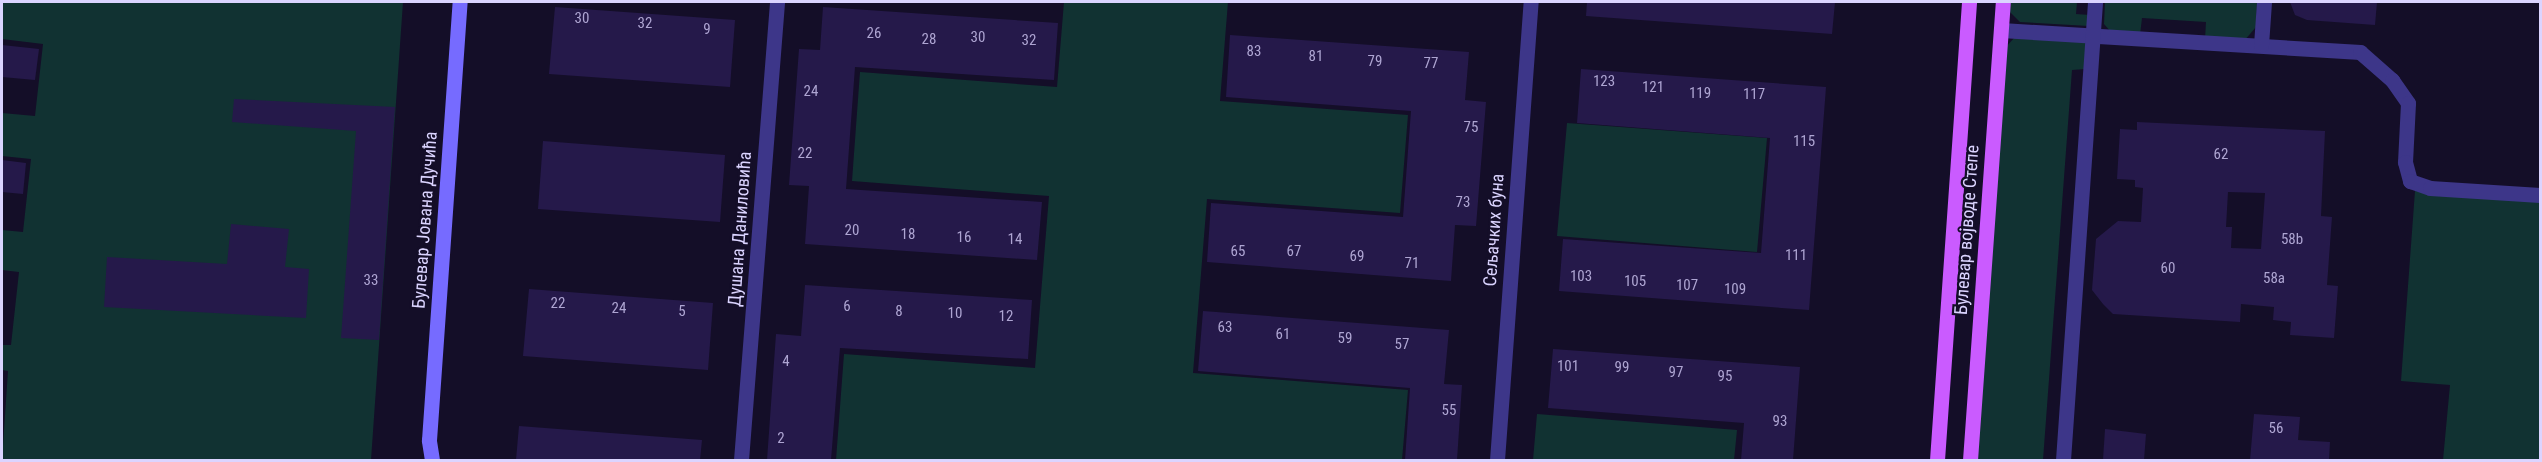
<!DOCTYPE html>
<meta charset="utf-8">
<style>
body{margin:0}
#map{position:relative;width:2542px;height:462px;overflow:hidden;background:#140e28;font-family:"Roboto Condensed",sans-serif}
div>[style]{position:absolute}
.green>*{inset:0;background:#113232}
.building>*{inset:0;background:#25194a}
.street>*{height:15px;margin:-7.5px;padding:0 7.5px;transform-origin:7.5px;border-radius:7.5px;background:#3d3689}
.secondary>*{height:15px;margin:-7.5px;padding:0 7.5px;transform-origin:7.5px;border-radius:7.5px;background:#766bff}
.primary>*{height:15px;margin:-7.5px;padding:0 7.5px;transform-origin:7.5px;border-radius:7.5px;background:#ca5bff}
span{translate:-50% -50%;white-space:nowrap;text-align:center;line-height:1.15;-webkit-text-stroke:4.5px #140e28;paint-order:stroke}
.number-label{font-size:15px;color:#aea5d2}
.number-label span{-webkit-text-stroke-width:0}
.street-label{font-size:18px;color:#dbd4ff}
.frame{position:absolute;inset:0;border:3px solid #dbd4ff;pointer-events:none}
</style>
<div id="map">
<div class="green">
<div style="clip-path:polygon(2px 2px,403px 2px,371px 460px,2px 460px,8px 371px,2px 370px,2px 345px,11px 345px,19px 272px,2px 270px,2px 230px,23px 232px,31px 159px,2px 156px,2px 113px,35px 116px,43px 44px,2px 39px)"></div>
<div style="clip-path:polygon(1064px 2px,1228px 2px,1220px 101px,1408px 115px,1400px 213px,1207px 199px,1193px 373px,1408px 390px,1402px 460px,836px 460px,844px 354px,1035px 368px,1049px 196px,852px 181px,860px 72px,1057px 87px)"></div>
<div style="clip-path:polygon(2008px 2px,2077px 2px,2076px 14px,2090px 15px,2089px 26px,2020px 22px,2007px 9px)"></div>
<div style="clip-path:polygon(2105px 2px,2257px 2px,2256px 27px,2244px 41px,2205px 39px,2206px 22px,2142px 18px,2140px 35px,2111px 32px,2104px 24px)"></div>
<div style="clip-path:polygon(2016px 36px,2087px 40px,2085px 69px,2072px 70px,2043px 460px,1976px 460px,2004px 49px)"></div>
<div style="clip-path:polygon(1567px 123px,1767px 138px,1757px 252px,1557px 236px)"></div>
<div style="clip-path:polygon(2415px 191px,2540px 201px,2540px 460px,2443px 460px,2450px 385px,2401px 381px)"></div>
<div style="clip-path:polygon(1537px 414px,1737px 430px,1734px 460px,1533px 460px)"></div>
</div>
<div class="building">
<div style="clip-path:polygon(1587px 2px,1835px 2px,1832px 34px,1586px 16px)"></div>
<div style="clip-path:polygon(2290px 2px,2377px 2px,2375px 25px,2307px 20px,2295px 15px)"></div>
<div style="clip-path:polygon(555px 7px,735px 20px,730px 87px,549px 74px)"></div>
<div style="clip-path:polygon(823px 7px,1058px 23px,1054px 80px,855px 67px,846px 189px,1042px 202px,1037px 260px,805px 244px,809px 186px,789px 185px,799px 49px,820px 50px)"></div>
<div style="clip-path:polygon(1230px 35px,1469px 52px,1465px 100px,1486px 102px,1476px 226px,1455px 225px,1451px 281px,1207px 262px,1211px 203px,1403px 217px,1411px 111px,1226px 97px)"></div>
<div style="clip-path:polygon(2px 45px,39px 49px,35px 80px,2px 77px)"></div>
<div style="clip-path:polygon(1581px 69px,1826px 87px,1809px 310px,1559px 291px,1563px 239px,1761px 253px,1770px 138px,1577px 123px)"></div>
<div style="clip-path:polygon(234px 99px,395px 107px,379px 340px,341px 338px,356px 131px,232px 122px)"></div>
<div style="clip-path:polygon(evenodd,2137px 122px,2325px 131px,2321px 216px,2332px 217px,2327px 285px,2338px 286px,2334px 338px,2290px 335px,2291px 322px,2273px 320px,2274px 307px,2241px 304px,2240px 322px,2113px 314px,2103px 304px,2092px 290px,2096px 239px,2118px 221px,2141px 222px,2143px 188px,2135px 187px,2135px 180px,2117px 179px,2120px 129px,2137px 130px,2137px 122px,2228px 192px,2265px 193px,2261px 249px,2231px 248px,2232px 227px,2226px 227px,2228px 192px)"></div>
<div style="clip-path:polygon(543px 141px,725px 155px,720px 222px,538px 209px)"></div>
<div style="clip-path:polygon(2px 160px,26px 163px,23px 194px,2px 192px)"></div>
<div style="clip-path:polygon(231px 224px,289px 229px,285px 267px,309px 269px,306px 318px,104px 307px,107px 257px,227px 264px)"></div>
<div style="clip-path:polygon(805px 285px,1032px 300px,1028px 359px,840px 348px,831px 460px,767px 460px,776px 334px,801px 336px)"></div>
<div style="clip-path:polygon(529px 289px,713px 303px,708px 370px,523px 356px)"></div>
<div style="clip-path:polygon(1203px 311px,1449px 330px,1444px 384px,1462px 385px,1457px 460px,1405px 460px,1410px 388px,1198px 371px)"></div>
<div style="clip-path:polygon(1553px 349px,1800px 367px,1793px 460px,1741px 460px,1744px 423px,1548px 408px)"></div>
<div style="clip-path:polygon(2254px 414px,2300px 417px,2298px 440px,2330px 442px,2329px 460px,2250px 460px)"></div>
<div style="clip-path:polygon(519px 426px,702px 440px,700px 460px,516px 460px)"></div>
<div style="clip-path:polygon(2105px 429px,2146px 434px,2144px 460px,2103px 460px)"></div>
</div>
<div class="street">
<div style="left:2001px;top:30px;width:360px;rotate:3.5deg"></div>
<div style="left:2360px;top:52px;width:43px;rotate:41.2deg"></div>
<div style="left:2392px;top:80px;width:28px;rotate:55deg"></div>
<div style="left:2408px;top:103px;width:59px;rotate:92.9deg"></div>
<div style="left:2405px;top:162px;width:20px;rotate:75deg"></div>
<div style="left:2410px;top:181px;width:21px;rotate:19deg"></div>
<div style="left:2430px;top:188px;width:110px;rotate:3.6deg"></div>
<div style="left:2261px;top:45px;width:43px;rotate:-86deg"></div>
<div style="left:741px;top:460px;width:459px;rotate:-85.5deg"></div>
<div style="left:1497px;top:460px;width:459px;rotate:-85.8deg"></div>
<div style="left:2063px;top:460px;width:459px;rotate:-86deg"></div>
</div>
<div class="secondary">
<div style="left:432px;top:460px;width:20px;rotate:-99deg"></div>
<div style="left:429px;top:440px;width:439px;rotate:-86deg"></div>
</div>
<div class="primary">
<div style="left:1937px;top:460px;width:459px;rotate:-86deg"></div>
<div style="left:1970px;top:460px;width:459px;rotate:-85.9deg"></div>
</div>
<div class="number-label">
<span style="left:582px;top:19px">30</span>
<span style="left:645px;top:24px">32</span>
<span style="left:707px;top:30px">9</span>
<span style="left:874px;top:34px">26</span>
<span style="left:978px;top:38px">30</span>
<span style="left:929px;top:40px">28</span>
<span style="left:1029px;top:41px">32</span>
<span style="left:1254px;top:52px">83</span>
<span style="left:1316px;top:57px">81</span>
<span style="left:1375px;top:62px">79</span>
<span style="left:1431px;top:64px">77</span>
<span style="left:1604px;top:82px">123</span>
<span style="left:1653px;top:88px">121</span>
<span style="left:811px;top:92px">24</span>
<span style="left:1700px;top:94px">119</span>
<span style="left:1754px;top:95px">117</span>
<span style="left:1471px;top:128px">75</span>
<span style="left:1804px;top:142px">115</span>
<span style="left:805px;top:154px">22</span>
<span style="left:2221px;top:155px">62</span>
<span style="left:1463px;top:203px">73</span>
<span style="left:852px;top:231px">20</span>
<span style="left:908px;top:235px">18</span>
<span style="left:964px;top:238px">16</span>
<span style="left:1015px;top:240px">14</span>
<span style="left:2292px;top:240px">58b</span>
<span style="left:1238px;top:252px">65</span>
<span style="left:1294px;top:252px">67</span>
<span style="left:1796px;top:256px">111</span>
<span style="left:1357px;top:257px">69</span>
<span style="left:1412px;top:264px">71</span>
<span style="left:2168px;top:269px">60</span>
<span style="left:1581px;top:277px">103</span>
<span style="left:2274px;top:279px">58a</span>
<span style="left:371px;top:281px">33</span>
<span style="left:1635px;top:282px">105</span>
<span style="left:1687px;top:286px">107</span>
<span style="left:1735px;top:290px">109</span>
<span style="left:558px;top:304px">22</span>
<span style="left:847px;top:307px">6</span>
<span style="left:619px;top:309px">24</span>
<span style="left:682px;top:312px">5</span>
<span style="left:899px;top:312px">8</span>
<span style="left:955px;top:314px">10</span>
<span style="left:1006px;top:317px">12</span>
<span style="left:1225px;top:328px">63</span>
<span style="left:1283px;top:335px">61</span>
<span style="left:1345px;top:339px">59</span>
<span style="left:1402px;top:345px">57</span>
<span style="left:786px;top:362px">4</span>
<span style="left:1568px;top:367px">101</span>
<span style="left:1622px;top:368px">99</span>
<span style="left:1676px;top:373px">97</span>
<span style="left:1725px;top:377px">95</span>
<span style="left:1449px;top:411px">55</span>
<span style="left:1780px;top:422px">93</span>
<span style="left:2276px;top:429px">56</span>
<span style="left:781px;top:439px">2</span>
</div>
<div class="street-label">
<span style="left:425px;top:220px;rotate:-86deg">Булевар Јована Дучића</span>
<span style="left:740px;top:229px;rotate:-86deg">Душана Даниловића</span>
<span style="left:1494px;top:230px;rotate:-86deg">Сељачких буна</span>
<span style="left:1967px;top:230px;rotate:-86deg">Булевар војводе Степе</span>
</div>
<div class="frame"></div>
</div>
